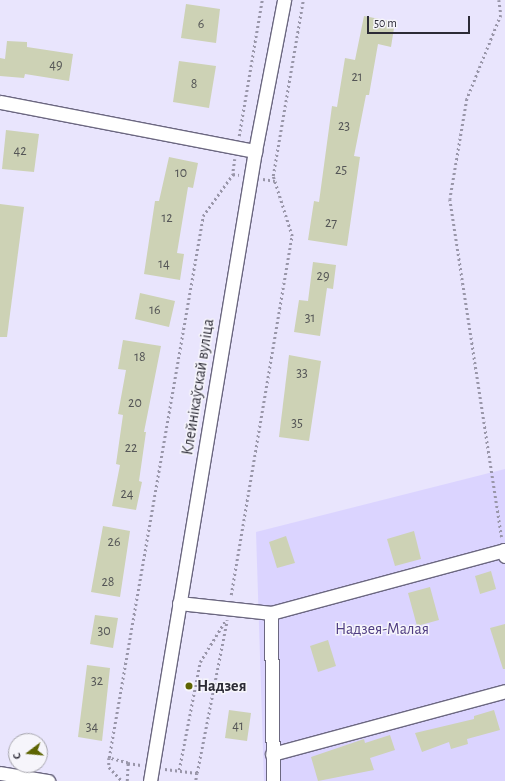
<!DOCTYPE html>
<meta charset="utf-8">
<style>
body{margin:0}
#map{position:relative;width:505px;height:781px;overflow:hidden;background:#e9e5fd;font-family:"Alegreya Sans",sans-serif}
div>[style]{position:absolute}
.green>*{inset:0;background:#dbd4ff}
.building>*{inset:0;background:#cdd2b5}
.path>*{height:2.5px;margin-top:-1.25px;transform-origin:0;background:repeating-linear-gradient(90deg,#9996a9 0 2px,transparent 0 5px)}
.roads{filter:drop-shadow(1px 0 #6b6780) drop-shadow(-1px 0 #6b6780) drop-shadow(0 1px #6b6780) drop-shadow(0 -1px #6b6780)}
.minor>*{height:13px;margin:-6.5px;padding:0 6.5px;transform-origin:6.5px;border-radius:6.5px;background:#fff}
.dots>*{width:11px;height:11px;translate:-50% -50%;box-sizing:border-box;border:2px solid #f6f5fb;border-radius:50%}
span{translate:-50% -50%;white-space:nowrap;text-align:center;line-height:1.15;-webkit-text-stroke:3px #f6f5fb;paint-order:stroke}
.number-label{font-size:14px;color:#545556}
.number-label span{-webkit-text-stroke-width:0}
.street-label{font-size:16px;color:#2c2b36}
.park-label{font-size:16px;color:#4f3d82}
.poi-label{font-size:16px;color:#2c2b36;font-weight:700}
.left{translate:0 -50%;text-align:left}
.north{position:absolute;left:8px;top:733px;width:40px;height:40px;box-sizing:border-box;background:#f6f5fb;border:1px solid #a5a4ac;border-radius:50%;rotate:254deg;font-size:11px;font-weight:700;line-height:16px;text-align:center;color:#2c2b36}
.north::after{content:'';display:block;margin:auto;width:14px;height:18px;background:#5d6402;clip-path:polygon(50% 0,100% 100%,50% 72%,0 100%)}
.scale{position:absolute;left:367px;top:16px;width:103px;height:18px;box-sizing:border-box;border:2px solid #2c2b36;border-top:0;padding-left:5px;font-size:12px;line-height:14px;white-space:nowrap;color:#2c2b36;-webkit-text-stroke:3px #f6f5fb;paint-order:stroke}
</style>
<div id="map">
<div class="green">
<div style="clip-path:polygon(505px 469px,505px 781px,264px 781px,256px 532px)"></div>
</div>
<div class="building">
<div style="clip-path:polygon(186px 4px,220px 9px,216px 43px,181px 38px)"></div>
<div style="clip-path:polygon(364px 16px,395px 22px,391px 47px,378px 44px,369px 95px,366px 95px,354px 156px,360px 157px,347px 246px,308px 240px,314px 201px,319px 202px,332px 106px,337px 107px,345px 58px,355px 60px)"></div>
<div style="clip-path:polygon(7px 41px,27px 42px,27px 47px,73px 54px,69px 81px,25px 74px,24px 78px,0 76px,0 58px,5px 59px)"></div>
<div style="clip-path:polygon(179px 61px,216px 66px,209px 108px,173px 102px)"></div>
<div style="clip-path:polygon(6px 130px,39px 134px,34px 172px,2px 169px)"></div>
<div style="clip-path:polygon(169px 157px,198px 163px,193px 188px,188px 187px,177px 253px,184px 254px,180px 280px,144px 274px,155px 201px,159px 201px)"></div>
<div style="clip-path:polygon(0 204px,24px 207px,7px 337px,0 337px)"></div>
<div style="clip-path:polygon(313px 262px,336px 265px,333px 289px,327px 288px,320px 336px,294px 332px,299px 300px,308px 301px)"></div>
<div style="clip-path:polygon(140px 293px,175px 301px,169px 327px,135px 319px)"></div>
<div style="clip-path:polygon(123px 340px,161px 346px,144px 432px,146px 432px,139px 481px,142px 482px,136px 510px,112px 506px,120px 465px,116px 464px,123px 415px,118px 414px,126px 370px,118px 369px)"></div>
<div style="clip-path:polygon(289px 355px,321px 361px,309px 441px,279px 437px)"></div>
<div style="clip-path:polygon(103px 526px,130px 531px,120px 597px,91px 592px)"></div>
<div style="clip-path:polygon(414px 531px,421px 559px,395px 566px,387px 539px)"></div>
<div style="clip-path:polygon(286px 536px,295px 563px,277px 568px,269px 542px)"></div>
<div style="clip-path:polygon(491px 571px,496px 589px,480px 594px,475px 576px)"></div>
<div style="clip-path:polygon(430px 587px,439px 620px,417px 626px,408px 593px)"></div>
<div style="clip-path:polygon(95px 615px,118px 618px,113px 648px,90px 644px)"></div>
<div style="clip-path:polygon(505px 624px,505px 669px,503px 669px,490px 628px)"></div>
<div style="clip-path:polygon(328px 640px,336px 666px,318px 672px,310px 646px)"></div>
<div style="clip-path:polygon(87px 665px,110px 668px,102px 741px,78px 737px)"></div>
<div style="clip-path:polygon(229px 710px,251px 713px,247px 741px,225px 738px)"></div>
<div style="clip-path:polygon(494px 710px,500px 730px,467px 739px,468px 744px,451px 749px,449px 742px,422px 752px,415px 733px,474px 719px,474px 716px)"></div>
<div style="clip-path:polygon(390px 735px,395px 750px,370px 758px,374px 770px,318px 781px,311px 757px,364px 739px,365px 743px)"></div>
</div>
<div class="path">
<div style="left:499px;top:0;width:15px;rotate:82deg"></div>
<div style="left:501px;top:15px;width:91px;rotate:112deg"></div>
<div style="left:467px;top:99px;width:101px;rotate:99.6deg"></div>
<div style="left:450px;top:199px;width:342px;rotate:81.3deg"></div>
<div style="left:239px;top:136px;width:138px;rotate:-80.4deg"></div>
<div style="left:235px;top:159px;width:15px;rotate:98deg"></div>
<div style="left:233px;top:174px;width:6px;rotate:9deg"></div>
<div style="left:263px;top:179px;width:12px;rotate:9deg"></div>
<div style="left:231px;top:595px;width:364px;rotate:-80.4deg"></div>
<div style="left:292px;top:236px;width:63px;rotate:-107.6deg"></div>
<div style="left:273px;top:176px;width:179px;rotate:-80.3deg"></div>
<div style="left:109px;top:758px;width:9px;rotate:90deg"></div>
<div style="left:109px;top:767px;width:19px;rotate:47deg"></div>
<div style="left:128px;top:763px;width:20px;rotate:-165deg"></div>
<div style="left:109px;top:758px;width:550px;rotate:-80.16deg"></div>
<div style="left:203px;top:216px;width:52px;rotate:-54.5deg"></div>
<div style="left:165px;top:769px;width:32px;rotate:7deg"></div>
<div style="left:197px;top:773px;width:8px;rotate:97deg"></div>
<div style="left:179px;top:770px;width:110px;rotate:-79deg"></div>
<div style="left:200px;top:662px;width:48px;rotate:-58.6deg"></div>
<div style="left:197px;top:773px;width:156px;rotate:-78.9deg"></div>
<div style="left:127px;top:781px;width:18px;rotate:-87deg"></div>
<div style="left:128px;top:763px;width:13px;rotate:9deg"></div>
</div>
<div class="roads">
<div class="minor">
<div style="left:0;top:102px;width:260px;rotate:10.9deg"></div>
<div style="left:179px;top:603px;width:93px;rotate:6.2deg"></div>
<div style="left:272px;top:754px;width:241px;rotate:-15.1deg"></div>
<div style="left:0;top:773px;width:49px;rotate:9.5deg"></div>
<div style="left:150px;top:781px;width:639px;rotate:-80.54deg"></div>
<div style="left:255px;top:151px;width:154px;rotate:-79.1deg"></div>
<div style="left:273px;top:781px;width:168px;rotate:-90.7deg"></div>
<div style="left:271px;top:613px;width:241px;rotate:-15.1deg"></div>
<div style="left:504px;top:550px;width:6px;rotate:81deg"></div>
</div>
</div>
<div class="dots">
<div style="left:189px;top:686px;background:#5d6402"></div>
</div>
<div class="number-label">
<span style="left:201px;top:24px">6</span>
<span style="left:56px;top:65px">49</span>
<span style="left:357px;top:77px">21</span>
<span style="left:194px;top:84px">8</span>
<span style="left:344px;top:126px">23</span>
<span style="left:20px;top:151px">42</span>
<span style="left:341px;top:170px">25</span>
<span style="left:181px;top:173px">10</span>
<span style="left:167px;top:218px">12</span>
<span style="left:331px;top:223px">27</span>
<span style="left:164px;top:264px">14</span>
<span style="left:323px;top:276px">29</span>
<span style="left:155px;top:310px">16</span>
<span style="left:310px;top:318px">31</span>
<span style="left:140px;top:357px">18</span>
<span style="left:302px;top:373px">33</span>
<span style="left:135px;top:403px">20</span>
<span style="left:297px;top:423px">35</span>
<span style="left:131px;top:448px">22</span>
<span style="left:127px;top:494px">24</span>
<span style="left:114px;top:542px">26</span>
<span style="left:108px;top:582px">28</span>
<span style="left:104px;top:631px">30</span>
<span style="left:97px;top:681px">32</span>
<span style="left:238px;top:726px">41</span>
<span style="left:92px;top:727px">34</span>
</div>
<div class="street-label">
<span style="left:198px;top:387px;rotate:-81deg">Клейнікаўскай вуліца</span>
</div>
<div class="park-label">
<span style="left:382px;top:629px">Надзея-Малая</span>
</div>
<div class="poi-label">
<span class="left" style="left:197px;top:686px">Надзея</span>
</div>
<div class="north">С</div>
<div class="scale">50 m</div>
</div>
